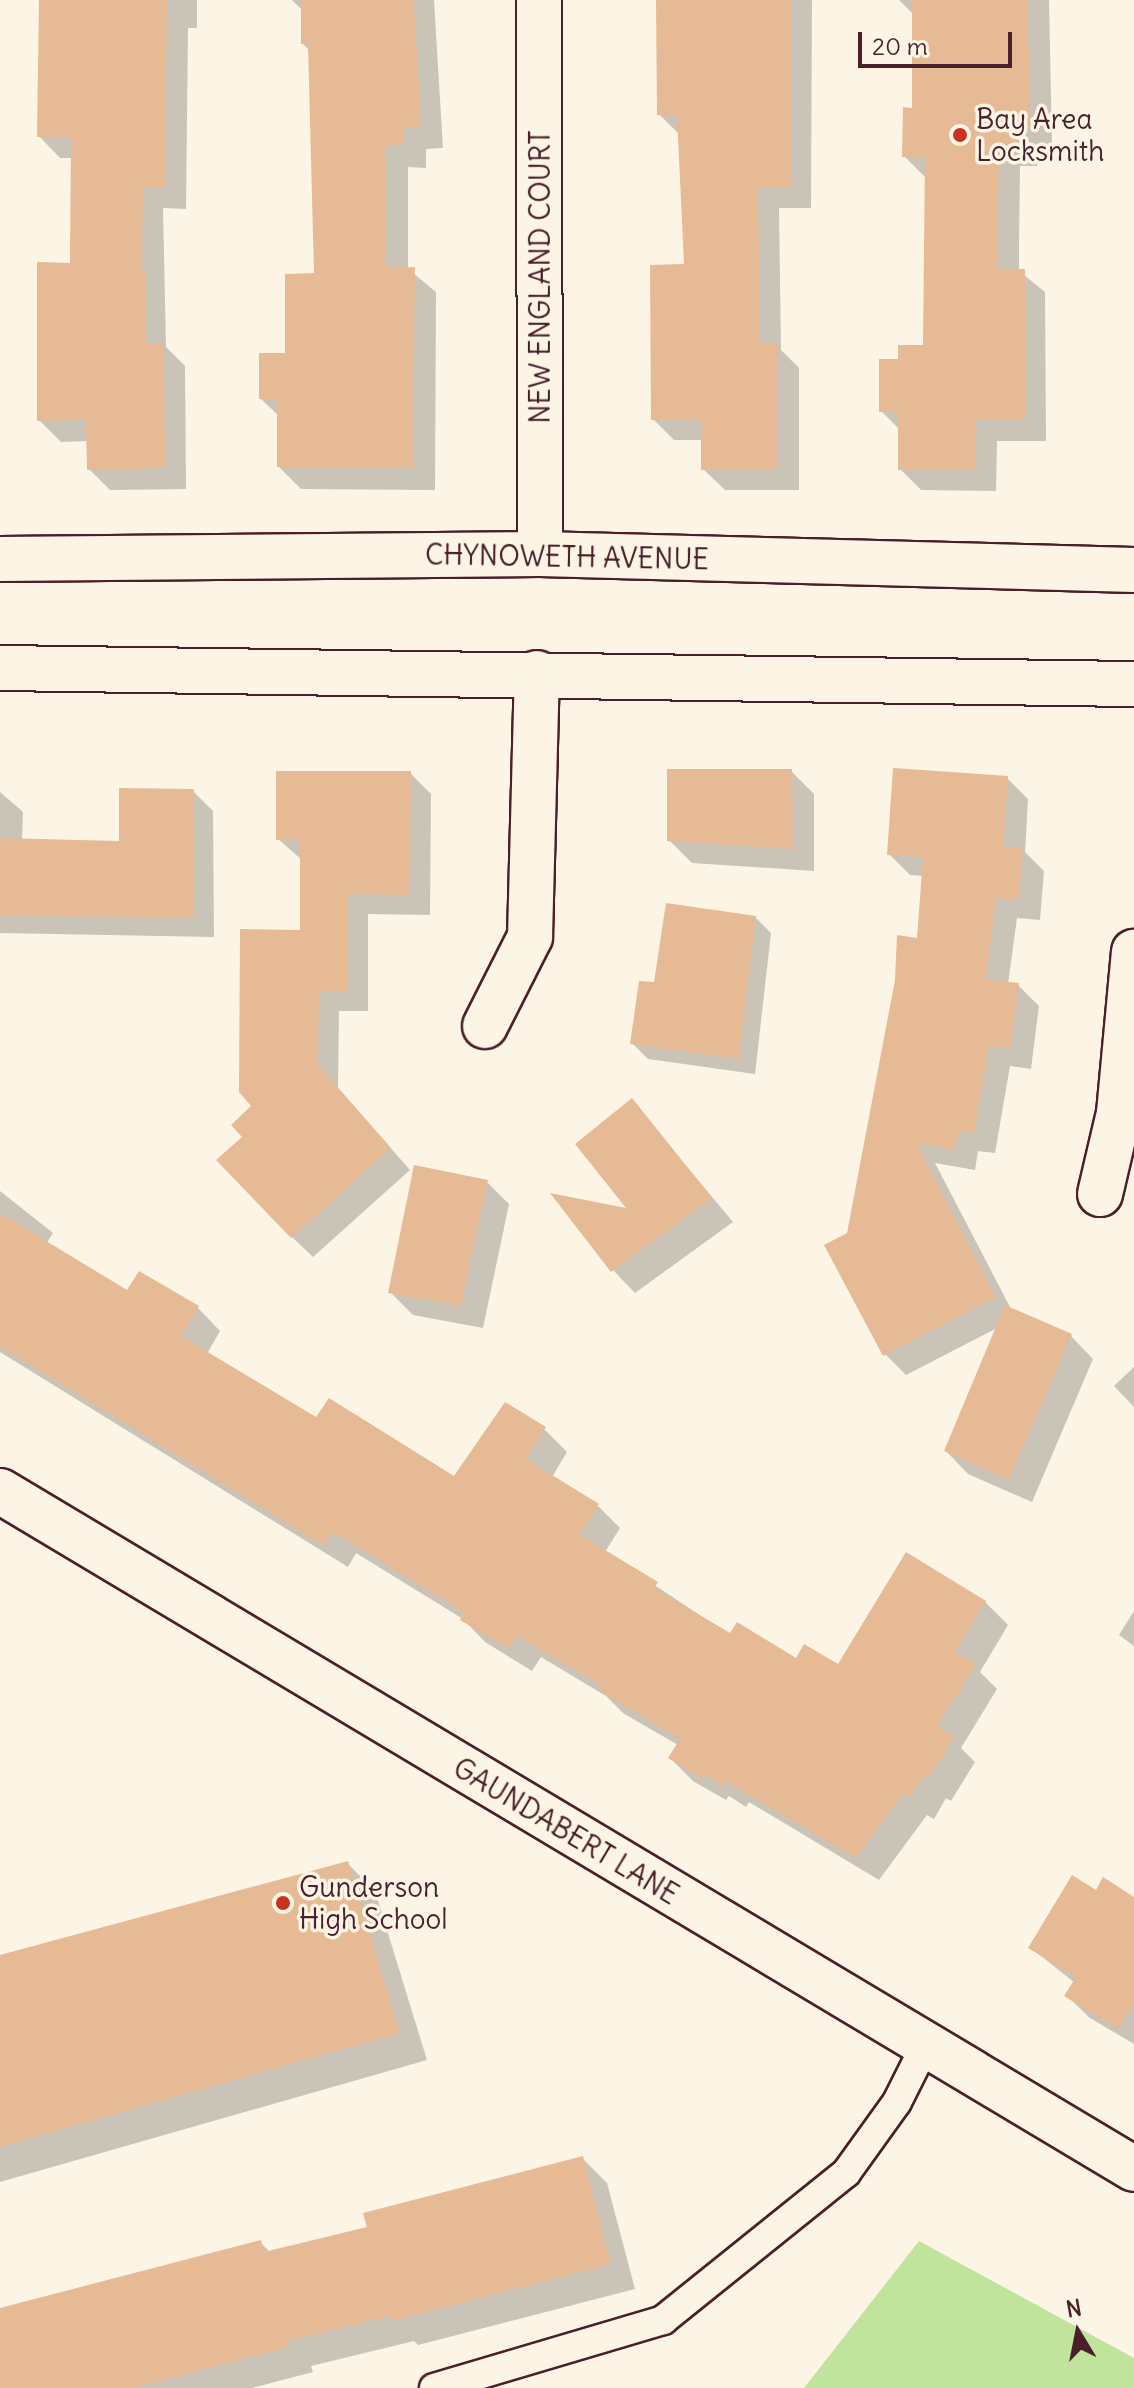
<!DOCTYPE html>
<style>
body{margin:0}
#map{position:relative;width:1134px;height:2388px;overflow:hidden;background:#fcf5e5;font-family:Delius,sans-serif}
div>[style]{position:absolute}
.green>*{inset:0;background:#c1e49d}
.shadow>*{inset:0;background:#0003}
.building>*{inset:0;background:#e5ba95}
.roads{filter:drop-shadow(2px 0 #4a1f2b) drop-shadow(-2px 0 #4a1f2b) drop-shadow(0 2px #4a1f2b) drop-shadow(0 -2px #4a1f2b)}
.service>*{height:28px;margin:-14px;padding:0 14px;transform-origin:14px;border-radius:14px;background:#fcf5e5}
.minor>*{height:44px;margin:-22px;padding:0 22px;transform-origin:22px;border-radius:22px;background:#fcf5e5}
.dots>*{width:22px;height:22px;translate:-50% -50%;box-sizing:border-box;border:4px solid #fcf5e5;border-radius:50%}
span{translate:-50% -50%;white-space:nowrap;text-align:center;line-height:1.15;-webkit-text-stroke:7px #fcf5e5;paint-order:stroke}
.poi-label{font-size:28px;color:#4a1f2b}
.left{translate:0 -50%;text-align:left}
.street-label{font-size:28px;color:#4a1f2b}
.north{position:absolute;left:1038px;top:2292px;width:80px;height:80px;-webkit-text-stroke:6px #fcf5e5;paint-order:stroke;rotate:350deg;font-size:22px;font-weight:700;line-height:32px;text-align:center;color:#4a1f2b}
.north::after{content:'';display:block;margin:auto;width:28px;height:36px;background:#4a1f2b;clip-path:polygon(50% 0,100% 100%,50% 72%,0 100%)}
.scale{position:absolute;left:858px;top:32px;width:154px;height:36px;box-sizing:border-box;border:4px solid #4a1f2b;border-top:0;padding-left:10px;font-size:24px;line-height:28px;white-space:nowrap;color:#4a1f2b;-webkit-text-stroke:6px #fcf5e5;paint-order:stroke}
</style>
<div id="map">
<div class="green">
<div style="clip-path:polygon(919px 2241px,1134px 2358px,1134px 2388px,804px 2388px)"></div>
</div>
<div class="shadow">
<div style="clip-path:polygon(41px 0,197px 0,197px 28px,188px 28px,186px 209px,163px 208px,166px 347px,185px 366px,186px 489px,110px 490px,89px 469px,88px 441px,61px 442px,39px 420px,72px 265px,73px 158px,60px 158px,39px 136px)"></div>
<div style="clip-path:polygon(292px 0,434px 0,443px 148px,426px 149px,426px 168px,408px 167px,408px 269px,436px 292px,435px 490px,301px 489px,279px 467px,279px 416px,261px 399px,287px 355px,317px 275px,310px 51px,303px 44px,303px 11px)"></div>
<div style="clip-path:polygon(659px 0,812px 0,811px 208px,779px 208px,781px 350px,799px 368px,799px 490px,725px 490px,703px 469px,703px 440px,674px 440px,653px 419px,686px 266px,680px 135px,659px 114px)"></div>
<div style="clip-path:polygon(899px 0,1049px 0,1052px 145px,1037px 145px,1037px 166px,1020px 166px,1019px 245px,1019px 271px,1045px 292px,1046px 441px,997px 441px,996px 491px,921px 490px,900px 469px,900px 430px,881px 411px,925px 347px,927px 179px,904px 156px,914px 110px,913px 14px)"></div>
<div style="clip-path:polygon(791px 771px,814px 794px,814px 871px,692px 863px,669px 840px)"></div>
<div style="clip-path:polygon(410px 773px,431px 794px,430px 915px,368px 914px,368px 1011px,339px 1011px,338px 1088px,410px 1170px,313px 1257px,292px 1237px,245px 1138px,302px 932px,302px 860px,278px 839px)"></div>
<div style="clip-path:polygon(1007px 778px,1028px 799px,1025px 852px,1044px 871px,1040px 920px,1017px 918px,1008px 984px,1018px 985px,1039px 1006px,1031px 1069px,1010px 1066px,995px 1153px,978px 1151px,975px 1170px,935px 1163px,1011px 1309px,1071px 1336px,1093px 1359px,1032px 1502px,968px 1474px,946px 1451px,997px 1328px,906px 1375px,885px 1354px,849px 1235px,919px 940px,924px 876px,910px 875px,889px 854px)"></div>
<div style="clip-path:polygon(193px 791px,213px 811px,214px 937px,0 933px,0 792px,23px 812px,22px 840px,121px 843px)"></div>
<div style="clip-path:polygon(755px 917px,771px 933px,755px 1074px,648px 1059px,632px 1043px,656px 985px)"></div>
<div style="clip-path:polygon(632px 1101px,733px 1222px,635px 1293px,613px 1270px,631px 1211px)"></div>
<div style="clip-path:polygon(487px 1182px,509px 1204px,483px 1328px,413px 1315px,390px 1292px)"></div>
<div style="clip-path:polygon(0 1191px,53px 1233px,46px 1244px,128px 1293px,198px 1308px,220px 1331px,207px 1354px,317px 1420px,455px 1479px,544px 1429px,567px 1452px,552px 1477px,597px 1505px,620px 1528px,605px 1552px,731px 1636px,796px 1660px,838px 1667px,906px 1554px,985px 1602px,1008px 1625px,980px 1672px,997px 1689px,961px 1748px,975px 1762px,951px 1801px,946px 1798px,934px 1819px,927px 1815px,879px 1880px,749px 1802px,746px 1807px,729px 1796px,726px 1800px,693px 1781px,670px 1758px,678px 1745px,623px 1713px,606px 1696px,541px 1657px,532px 1671px,485px 1642px,463px 1619px,356px 1553px,348px 1567px,0 1352px)"></div>
<div style="clip-path:polygon(1134px 1367px,1134px 1407px,1114px 1386px)"></div>
<div style="clip-path:polygon(1134px 1611px,1134px 1646px,1119px 1635px)"></div>
<div style="clip-path:polygon(347px 1863px,375px 1891px,427px 2060px,0 2182px,0 1958px)"></div>
<div style="clip-path:polygon(1134px 1899px,1134px 2044px,1090px 2018px,1067px 1996px,1075px 1983px,1031px 1948px)"></div>
<div style="clip-path:polygon(582px 2158px,607px 2183px,635px 2289px,418px 2345px,414px 2341px,311px 2366px,313px 2372px,252px 2388px,0 2388px,0 2310px,260px 2242px,271px 2253px,369px 2229px)"></div>
</div>
<div class="building">
<div style="clip-path:polygon(39px 0,167px 0,165px 188px,143px 188px,142px 270px,146px 270px,145px 343px,164px 343px,165px 468px,87px 470px,86px 420px,37px 421px,37px 262px,70px 263px,71px 137px,37px 137px)"></div>
<div style="clip-path:polygon(301px 0,414px 0,421px 126px,404px 127px,404px 146px,386px 146px,386px 268px,415px 267px,413px 468px,277px 467px,277px 400px,259px 399px,259px 353px,285px 353px,285px 274px,314px 273px,308px 44px,301px 44px)"></div>
<div style="clip-path:polygon(656px 0,792px 0,791px 187px,758px 187px,760px 344px,778px 344px,778px 469px,701px 470px,701px 419px,651px 420px,650px 265px,684px 264px,677px 115px,657px 115px)"></div>
<div style="clip-path:polygon(912px 0,1027px 0,1031px 125px,1016px 125px,1017px 145px,999px 145px,998px 222px,998px 269px,1025px 269px,1025px 420px,976px 420px,976px 470px,898px 470px,898px 412px,879px 412px,879px 359px,898px 359px,898px 345px,923px 345px,925px 157px,902px 157px,903px 107px,912px 108px)"></div>
<div style="clip-path:polygon(893px 768px,1008px 776px,1003px 847px,1023px 848px,1019px 900px,996px 898px,986px 979px,1019px 983px,1010px 1049px,989px 1046px,974px 1133px,958px 1131px,955px 1150px,916px 1143px,996px 1297px,883px 1356px,824px 1245px,847px 1233px,895px 980px,897px 935px,917px 938px,923px 857px,887px 855px)"></div>
<div style="clip-path:polygon(667px 769px,792px 769px,793px 849px,667px 841px)"></div>
<div style="clip-path:polygon(276px 771px,411px 771px,410px 895px,348px 894px,348px 991px,319px 991px,318px 1065px,391px 1148px,291px 1238px,216px 1160px,242px 1137px,231px 1125px,251px 1106px,239px 1092px,240px 929px,300px 930px,300px 840px,276px 840px)"></div>
<div style="clip-path:polygon(119px 788px,194px 789px,194px 917px,0 916px,0 838px,119px 841px)"></div>
<div style="clip-path:polygon(666px 903px,756px 916px,739px 1059px,630px 1044px,639px 981px,654px 982px)"></div>
<div style="clip-path:polygon(632px 1098px,712px 1198px,611px 1272px,550px 1193px,626px 1208px,575px 1144px)"></div>
<div style="clip-path:polygon(414px 1165px,488px 1180px,461px 1306px,388px 1293px)"></div>
<div style="clip-path:polygon(0 1213px,127px 1290px,139px 1271px,199px 1306px,181px 1336px,316px 1417px,329px 1398px,454px 1476px,505px 1402px,546px 1427px,526px 1459px,599px 1504px,580px 1535px,658px 1582px,654px 1588px,730px 1633px,737px 1622px,796px 1658px,804px 1644px,838px 1664px,906px 1552px,986px 1601px,955px 1652px,976px 1664px,937px 1727px,954px 1737px,928px 1780px,923px 1777px,910px 1798px,903px 1793px,856px 1858px,725px 1781px,723px 1786px,705px 1775px,703px 1779px,668px 1758px,680px 1739px,598px 1690px,601px 1685px,517px 1636px,509px 1649px,460px 1620px,464px 1612px,333px 1532px,324px 1546px,0 1346px)"></div>
<div style="clip-path:polygon(1005px 1305px,1072px 1334px,1009px 1480px,944px 1451px)"></div>
<div style="clip-path:polygon(348px 1861px,400px 2033px,0 2147px,0 1955px)"></div>
<div style="clip-path:polygon(1072px 1875px,1096px 1890px,1103px 1877px,1134px 1897px,1134px 2003px,1118px 2029px,1064px 1996px,1076px 1977px,1028px 1948px)"></div>
<div style="clip-path:polygon(583px 2156px,611px 2264px,391px 2321px,390px 2316px,287px 2341px,289px 2347px,133px 2388px,0 2388px,0 2308px,261px 2240px,264px 2252px,367px 2227px,363px 2213px)"></div>
</div>
<div class="roads">
<div class="service">
<div style="left:434px;top:2388px;width:239px;rotate:-16.5deg"></div>
<div style="left:663px;top:2320px;width:235px;rotate:-38.8deg"></div>
<div style="left:846px;top:2173px;width:87px;rotate:-54.3deg"></div>
<div style="left:897px;top:2102px;width:63px;rotate:-63.4deg"></div>
</div>
<div class="minor">
<div style="left:539px;top:0;width:554px;rotate:89.9deg"></div>
<div style="left:0;top:559px;width:540px;rotate:-0.53deg"></div>
<div style="left:540px;top:554px;width:594px;rotate:1.54deg"></div>
<div style="left:0;top:668px;width:1134px;rotate:0.81deg"></div>
<div style="left:485px;top:1026px;width:100px;rotate:-63.2deg"></div>
<div style="left:530px;top:937px;width:264px;rotate:-88.5deg"></div>
<div style="left:1100px;top:1194px;width:83px;rotate:-76.8deg"></div>
<div style="left:1119px;top:1113px;width:162px;rotate:-84.7deg"></div>
<div style="left:0;top:1491px;width:1321px;rotate:30.87deg"></div>
</div>
</div>
<div class="dots">
<div style="left:960px;top:135px;background:#c8321e"></div>
<div style="left:283px;top:1903px;background:#c8321e"></div>
</div>
<div class="poi-label">
<span class="left" style="left:976px;top:135px">Bay Area<br>Locksmith</span>
<span class="left" style="left:299px;top:1903px">Gunderson<br>High School</span>
</div>
<div class="street-label">
<span style="left:540px;top:277px;rotate:-90deg">NEW ENGLAND COURT</span>
<span style="left:567px;top:557px;rotate:1deg">CHYNOWETH AVENUE</span>
<span style="left:566px;top:1831px;rotate:31deg">GAUNDABERT LANE</span>
</div>
<div class="north">N</div>
<div class="scale">20 m</div>
</div>
